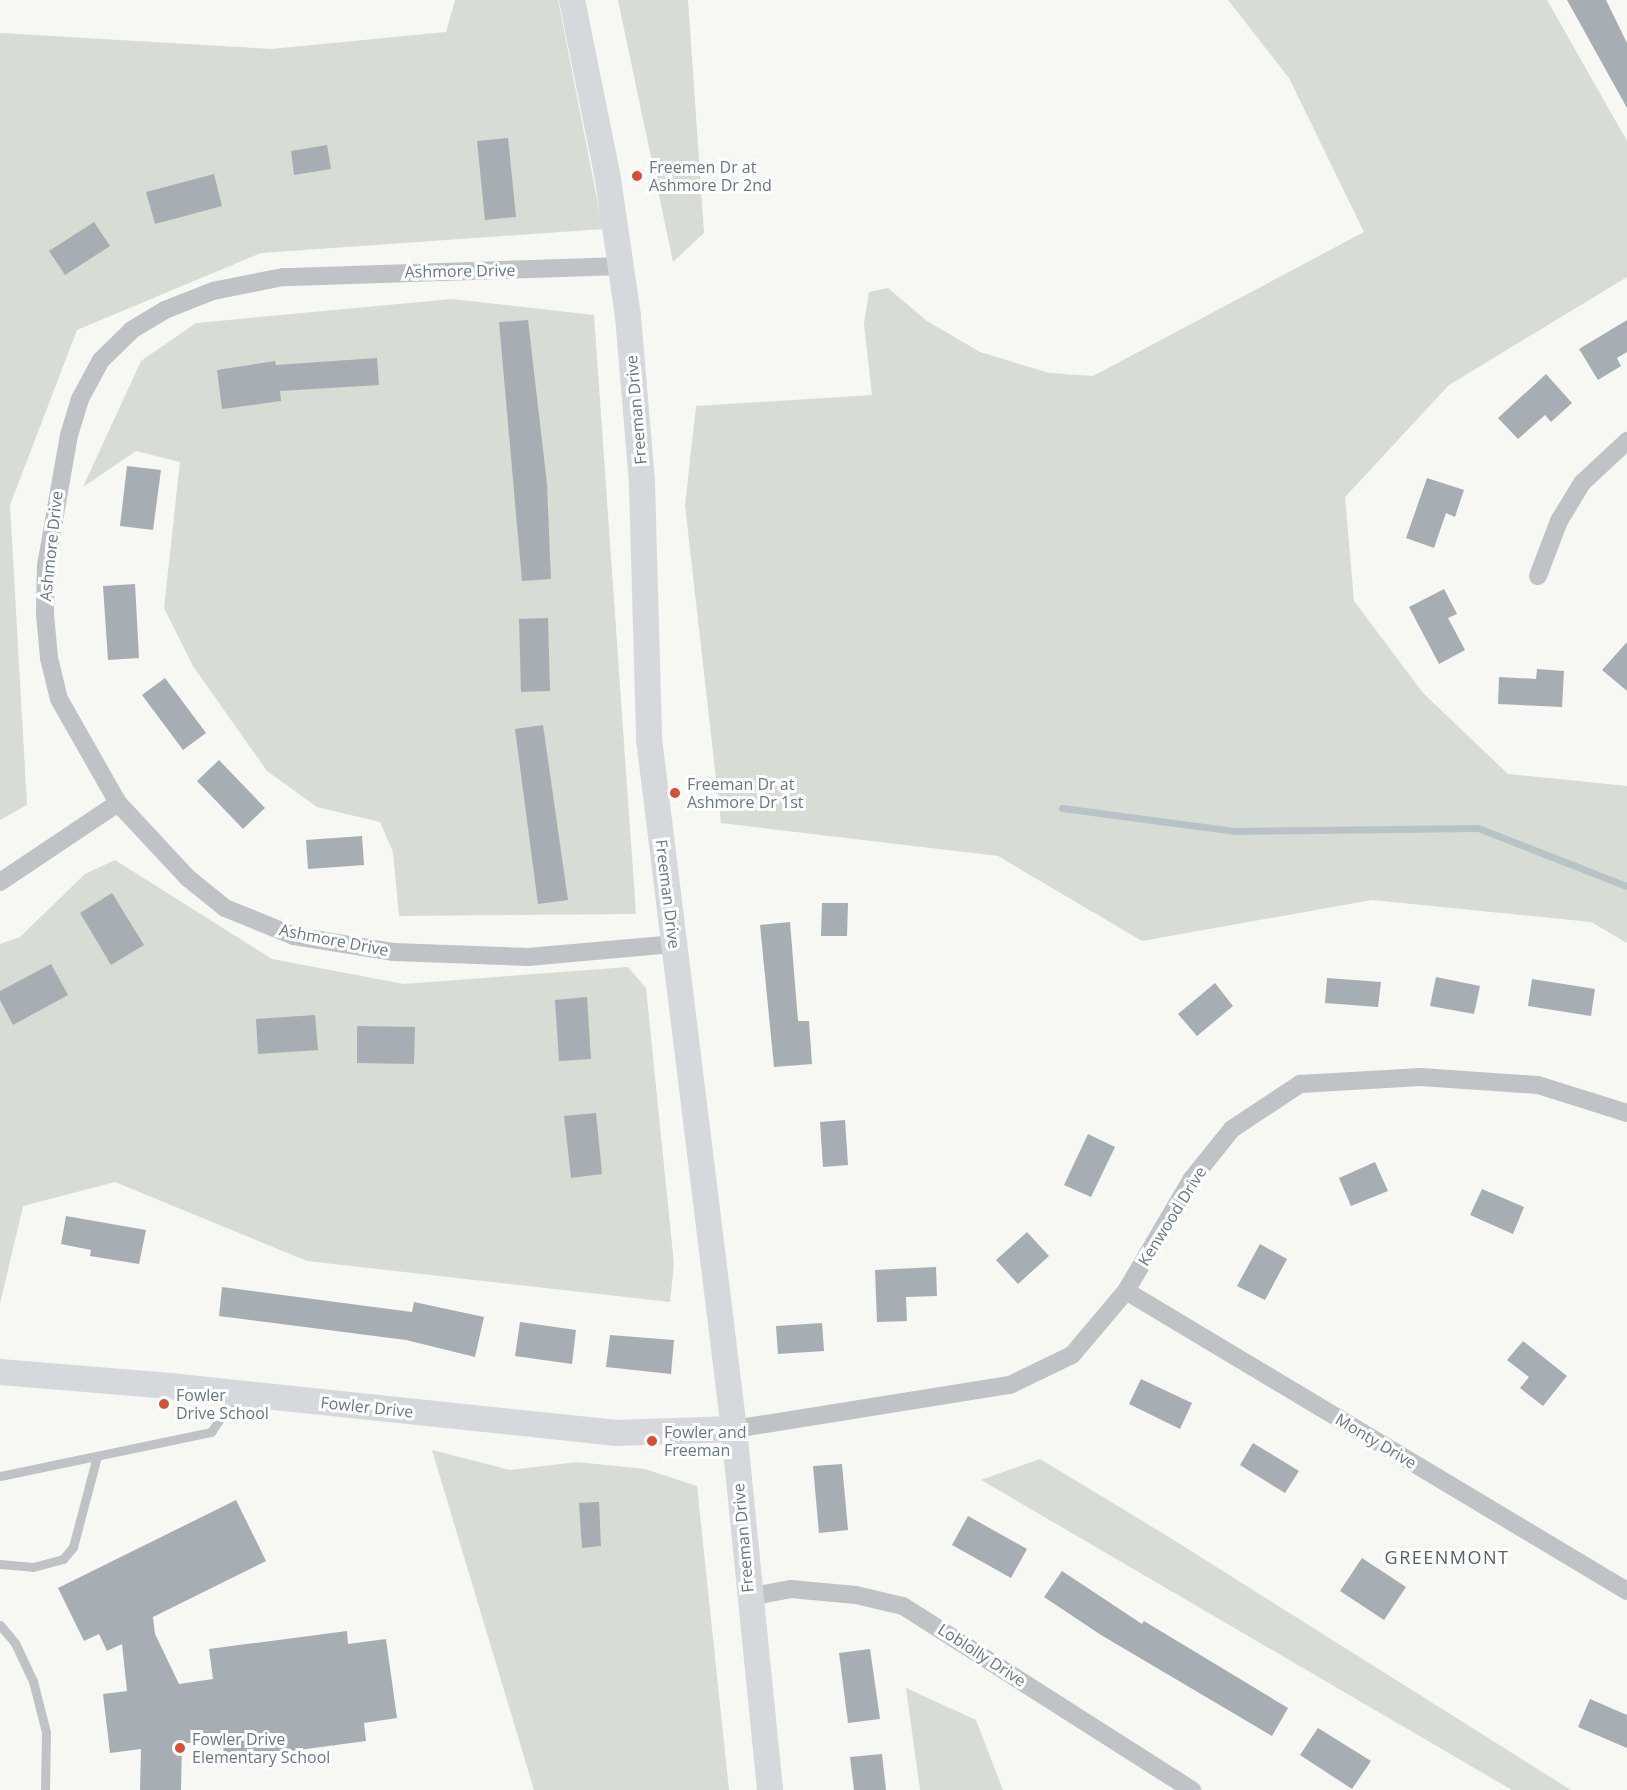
<!DOCTYPE html>
<style>
body{margin:0}
#map{position:relative;width:1627px;height:1790px;overflow:hidden;background:#f7f7f4;font-family:"Open Sans",sans-serif}
div>[style]{position:absolute}
.green>*{inset:0;background:#d7dcd4}
.stream>*{height:7px;margin:-3.5px;padding:0 3.5px;transform-origin:3.5px;border-radius:3.5px;background:#b7c3c6}
.building>*{inset:0;background:#a7aeb3}
.lane>*{height:9px;margin:-4.5px;padding:0 4.5px;transform-origin:4.5px;border-radius:4.5px;background:#bfc3c6}
.street>*{height:18px;margin:-9px;padding:0 9px;transform-origin:9px;border-radius:9px;background:#bfc3c6}
.secondary>*{height:26px;margin:-13px;padding:0 13px;transform-origin:13px;border-radius:13px;background:#d5d9dc}
.dots>*{width:16px;height:16px;translate:-50% -50%;box-sizing:border-box;border:3px solid #fff;border-radius:50%}
span{translate:-50% -50%;white-space:nowrap;text-align:center;line-height:1.15;-webkit-text-stroke:6px #fff;paint-order:stroke}
.poi-label{font-size:16px;color:#697983}
.left{translate:0 -50%;text-align:left}
.street-label{font-size:16px;color:#697983}
.neighbourhood-label{font-size:18px;color:#566269;letter-spacing:1.5px}
</style>
<div id="map">
<div class="green">
<div style="clip-path:polygon(455px 0,558px 0,603px 229px,261px 253px,77px 330px,10px 505px,27px 805px,0 820px,0 33px,271px 49px,446px 32px)"></div>
<div style="clip-path:polygon(618px 0,688px 0,704px 233px,673px 262px)"></div>
<div style="clip-path:polygon(1228px 0,1547px 0,1627px 141px,1627px 277px,1449px 385px,1345px 497px,1354px 601px,1423px 693px,1508px 774px,1627px 786px,1627px 943px,1591px 922px,1372px 900px,1142px 941px,998px 856px,721px 823px,685px 505px,696px 406px,872px 395px,864px 324px,869px 292px,888px 288px,927px 321px,980px 352px,1049px 373px,1093px 376px,1364px 232px,1289px 78px)"></div>
<div style="clip-path:polygon(452px 299px,594px 315px,636px 914px,399px 916px,393px 852px,380px 822px,317px 807px,267px 771px,193px 666px,164px 608px,180px 462px,136px 451px,83px 487px,141px 361px,196px 323px)"></div>
<div style="clip-path:polygon(115px 860px,272px 959px,404px 984px,628px 967px,646px 988px,674px 1264px,670px 1302px,307px 1261px,115px 1182px,23px 1206px,0 1304px,0 944px,20px 937px,85px 874px)"></div>
<div style="clip-path:polygon(432px 1450px,510px 1470px,577px 1462px,645px 1469px,697px 1486px,729px 1790px,534px 1790px)"></div>
<div style="clip-path:polygon(1040px 1459px,1164px 1534px,1571px 1790px,1512px 1790px,981px 1480px)"></div>
<div style="clip-path:polygon(906px 1688px,976px 1720px,1003px 1790px,920px 1790px)"></div>
</div>
<div class="stream">
<div style="left:1062px;top:808px;width:175px;rotate:7.6deg"></div>
<div style="left:1235px;top:831px;width:243px;rotate:-0.7deg"></div>
<div style="left:1478px;top:828px;width:160px;rotate:21.3deg"></div>
</div>
<div class="building">
<div style="clip-path:polygon(1567px 0,1606px 0,1627px 43px,1627px 108px)"></div>
<div style="clip-path:polygon(508px 138px,516px 217px,485px 220px,477px 141px)"></div>
<div style="clip-path:polygon(327px 145px,331px 169px,294px 175px,291px 151px)"></div>
<div style="clip-path:polygon(214px 174px,222px 206px,155px 224px,146px 192px)"></div>
<div style="clip-path:polygon(94px 222px,110px 246px,65px 275px,49px 251px)"></div>
<div style="clip-path:polygon(528px 320px,547px 484px,551px 579px,522px 581px,499px 322px)"></div>
<div style="clip-path:polygon(1627px 320px,1627px 352px,1617px 358px,1621px 366px,1598px 380px,1579px 349px)"></div>
<div style="clip-path:polygon(377px 358px,379px 385px,280px 391px,281px 401px,222px 409px,217px 370px,275px 361px,276px 365px)"></div>
<div style="clip-path:polygon(1546px 374px,1572px 403px,1551px 422px,1545px 415px,1518px 439px,1498px 418px)"></div>
<div style="clip-path:polygon(127px 466px,161px 470px,153px 530px,120px 526px)"></div>
<div style="clip-path:polygon(1427px 478px,1464px 490px,1455px 517px,1446px 513px,1434px 548px,1406px 538px)"></div>
<div style="clip-path:polygon(135px 584px,139px 658px,108px 660px,103px 586px)"></div>
<div style="clip-path:polygon(1444px 589px,1457px 614px,1448px 618px,1465px 650px,1439px 664px,1409px 607px)"></div>
<div style="clip-path:polygon(548px 618px,550px 691px,521px 692px,519px 619px)"></div>
<div style="clip-path:polygon(1627px 642px,1627px 691px,1602px 670px)"></div>
<div style="clip-path:polygon(1537px 669px,1564px 671px,1562px 707px,1498px 704px,1499px 677px,1536px 679px)"></div>
<div style="clip-path:polygon(165px 678px,206px 733px,183px 750px,142px 695px)"></div>
<div style="clip-path:polygon(543px 725px,568px 900px,538px 904px,515px 729px)"></div>
<div style="clip-path:polygon(219px 760px,265px 808px,243px 829px,197px 781px)"></div>
<div style="clip-path:polygon(362px 836px,364px 865px,308px 869px,306px 840px)"></div>
<div style="clip-path:polygon(112px 893px,144px 945px,111px 965px,80px 913px)"></div>
<div style="clip-path:polygon(822px 903px,848px 903px,847px 936px,821px 936px)"></div>
<div style="clip-path:polygon(790px 922px,798px 1021px,809px 1021px,812px 1064px,774px 1067px,760px 925px)"></div>
<div style="clip-path:polygon(51px 964px,68px 995px,13px 1025px,0 1000px,0 991px)"></div>
<div style="clip-path:polygon(1436px 977px,1480px 986px,1474px 1014px,1430px 1006px)"></div>
<div style="clip-path:polygon(1327px 978px,1381px 982px,1378px 1007px,1325px 1003px)"></div>
<div style="clip-path:polygon(1532px 979px,1595px 989px,1591px 1016px,1528px 1006px)"></div>
<div style="clip-path:polygon(1215px 983px,1233px 1006px,1197px 1036px,1178px 1014px)"></div>
<div style="clip-path:polygon(587px 997px,591px 1059px,559px 1061px,555px 1000px)"></div>
<div style="clip-path:polygon(315px 1015px,318px 1050px,258px 1054px,256px 1019px)"></div>
<div style="clip-path:polygon(357px 1026px,415px 1027px,414px 1064px,357px 1063px)"></div>
<div style="clip-path:polygon(596px 1113px,602px 1174px,571px 1178px,564px 1116px)"></div>
<div style="clip-path:polygon(845px 1120px,848px 1165px,823px 1167px,820px 1122px)"></div>
<div style="clip-path:polygon(1088px 1134px,1115px 1147px,1091px 1197px,1064px 1185px)"></div>
<div style="clip-path:polygon(1375px 1162px,1388px 1191px,1351px 1206px,1339px 1178px)"></div>
<div style="clip-path:polygon(1482px 1189px,1524px 1207px,1513px 1234px,1470px 1215px)"></div>
<div style="clip-path:polygon(66px 1216px,146px 1230px,139px 1264px,90px 1256px,91px 1250px,61px 1244px)"></div>
<div style="clip-path:polygon(1027px 1232px,1049px 1256px,1018px 1284px,996px 1260px)"></div>
<div style="clip-path:polygon(1260px 1244px,1287px 1259px,1265px 1300px,1237px 1286px)"></div>
<div style="clip-path:polygon(936px 1267px,937px 1296px,906px 1297px,907px 1321px,877px 1322px,875px 1270px)"></div>
<div style="clip-path:polygon(222px 1287px,412px 1312px,414px 1302px,484px 1317px,475px 1357px,406px 1340px,219px 1316px)"></div>
<div style="clip-path:polygon(520px 1322px,576px 1330px,572px 1364px,515px 1356px)"></div>
<div style="clip-path:polygon(822px 1323px,824px 1351px,778px 1354px,776px 1326px)"></div>
<div style="clip-path:polygon(610px 1335px,674px 1340px,671px 1374px,606px 1367px)"></div>
<div style="clip-path:polygon(1523px 1341px,1567px 1376px,1543px 1406px,1520px 1388px,1529px 1377px,1507px 1360px)"></div>
<div style="clip-path:polygon(1141px 1379px,1192px 1403px,1180px 1429px,1129px 1404px)"></div>
<div style="clip-path:polygon(1253px 1443px,1299px 1471px,1285px 1493px,1240px 1465px)"></div>
<div style="clip-path:polygon(842px 1464px,848px 1530px,819px 1533px,813px 1466px)"></div>
<div style="clip-path:polygon(236px 1500px,266px 1561px,153px 1617px,155px 1634px,179px 1684px,213px 1679px,209px 1649px,347px 1631px,348px 1644px,386px 1639px,397px 1718px,364px 1723px,366px 1741px,225px 1760px,222px 1739px,182px 1744px,181px 1790px,140px 1790px,141px 1749px,110px 1753px,103px 1694px,127px 1691px,122px 1644px,107px 1651px,99px 1634px,84px 1641px,58px 1588px)"></div>
<div style="clip-path:polygon(599px 1502px,601px 1546px,582px 1548px,579px 1503px)"></div>
<div style="clip-path:polygon(968px 1516px,1027px 1549px,1011px 1578px,952px 1545px)"></div>
<div style="clip-path:polygon(1362px 1558px,1406px 1587px,1384px 1620px,1340px 1591px)"></div>
<div style="clip-path:polygon(1062px 1571px,1142px 1624px,1144px 1621px,1288px 1708px,1272px 1736px,1101px 1635px,1044px 1597px)"></div>
<div style="clip-path:polygon(870px 1649px,880px 1719px,848px 1723px,839px 1653px)"></div>
<div style="clip-path:polygon(1590px 1699px,1627px 1715px,1627px 1748px,1578px 1727px)"></div>
<div style="clip-path:polygon(1318px 1728px,1371px 1761px,1352px 1789px,1300px 1755px)"></div>
<div style="clip-path:polygon(882px 1754px,886px 1790px,854px 1790px,850px 1757px)"></div>
</div>
<div class="lane">
<div style="left:0;top:1476px;width:216px;rotate:-11.8deg"></div>
<div style="left:211px;top:1432px;width:45px;rotate:-56deg"></div>
<div style="left:0;top:1564px;width:33px;rotate:5deg"></div>
<div style="left:33px;top:1567px;width:31px;rotate:-15deg"></div>
<div style="left:63px;top:1559px;width:16px;rotate:-50deg"></div>
<div style="left:73px;top:1547px;width:94px;rotate:-75.2deg"></div>
<div style="left:0;top:1625px;width:23px;rotate:50deg"></div>
<div style="left:15px;top:1643px;width:42px;rotate:64.7deg"></div>
<div style="left:33px;top:1681px;width:53px;rotate:75.7deg"></div>
<div style="left:46px;top:1732px;width:58px;rotate:91deg"></div>
</div>
<div class="street">
<div style="left:622px;top:266px;width:339px;rotate:178.1deg"></div>
<div style="left:283px;top:277px;width:71px;rotate:168.7deg"></div>
<div style="left:213px;top:291px;width:52px;rotate:158.4deg"></div>
<div style="left:165px;top:310px;width:39px;rotate:149deg"></div>
<div style="left:132px;top:330px;width:43px;rotate:135.9deg"></div>
<div style="left:101px;top:360px;width:44px;rotate:118.3deg"></div>
<div style="left:80px;top:399px;width:38px;rotate:107deg"></div>
<div style="left:69px;top:435px;width:132px;rotate:100deg"></div>
<div style="left:46px;top:565px;width:49px;rotate:91.2deg"></div>
<div style="left:45px;top:614px;width:44px;rotate:84.8deg"></div>
<div style="left:49px;top:658px;width:42px;rotate:76.3deg"></div>
<div style="left:59px;top:699px;width:120px;rotate:60.4deg"></div>
<div style="left:118px;top:803px;width:103px;rotate:47deg"></div>
<div style="left:188px;top:878px;width:48px;rotate:39deg"></div>
<div style="left:225px;top:908px;width:74px;rotate:22.1deg"></div>
<div style="left:294px;top:936px;width:100px;rotate:9.2deg"></div>
<div style="left:393px;top:952px;width:135px;rotate:2.1deg"></div>
<div style="left:528px;top:957px;width:148px;rotate:-5.1deg"></div>
<div style="left:1538px;top:576px;width:59px;rotate:-69.1deg"></div>
<div style="left:1559px;top:521px;width:44px;rotate:-58.8deg"></div>
<div style="left:1582px;top:483px;width:62px;rotate:-43deg"></div>
<div style="left:0;top:882px;width:142px;rotate:-33.8deg"></div>
<div style="left:1126px;top:1291px;width:584px;rotate:30.91deg"></div>
<div style="left:734px;top:1429px;width:279px;rotate:-9.1deg"></div>
<div style="left:1010px;top:1385px;width:69px;rotate:-25.8deg"></div>
<div style="left:1072px;top:1355px;width:84px;rotate:-49.8deg"></div>
<div style="left:1126px;top:1291px;width:129px;rotate:-59.6deg"></div>
<div style="left:1191px;top:1180px;width:65px;rotate:-51.2deg"></div>
<div style="left:1232px;top:1129px;width:82px;rotate:-33.5deg"></div>
<div style="left:1300px;top:1084px;width:121px;rotate:-3.3deg"></div>
<div style="left:1421px;top:1077px;width:117px;rotate:3.9deg"></div>
<div style="left:1538px;top:1085px;width:93px;rotate:17.5deg"></div>
<div style="left:749px;top:1597px;width:43px;rotate:-10.8deg"></div>
<div style="left:791px;top:1589px;width:65px;rotate:5.3deg"></div>
<div style="left:856px;top:1595px;width:48px;rotate:13.2deg"></div>
<div style="left:903px;top:1606px;width:343px;rotate:32.5deg"></div>
</div>
<div class="secondary">
<div style="left:572px;top:0;width:183px;rotate:78.6deg"></div>
<div style="left:608px;top:179px;width:138px;rotate:81.7deg"></div>
<div style="left:628px;top:316px;width:169px;rotate:85.2deg"></div>
<div style="left:642px;top:484px;width:255px;rotate:88.4deg"></div>
<div style="left:649px;top:739px;width:695px;rotate:82.98deg"></div>
<div style="left:734px;top:1429px;width:363px;rotate:84.3deg"></div>
<div style="left:0;top:1372px;width:171px;rotate:4.7deg"></div>
<div style="left:170px;top:1386px;width:447px;rotate:6deg"></div>
<div style="left:615px;top:1433px;width:119px;rotate:-1.9deg"></div>
</div>
<div class="dots">
<div style="left:637px;top:176px;background:#d45037"></div>
<div style="left:675px;top:793px;background:#d45037"></div>
<div style="left:164px;top:1404px;background:#d45037"></div>
<div style="left:652px;top:1441px;background:#d45037"></div>
<div style="left:180px;top:1748px;background:#d45037"></div>
</div>
<div class="poi-label">
<span class="left" style="left:649px;top:176px">Freemen Dr at<br>Ashmore Dr 2nd</span>
<span class="left" style="left:687px;top:793px">Freeman Dr at<br>Ashmore Dr 1st</span>
<span class="left" style="left:176px;top:1404px">Fowler<br>Drive School</span>
<span class="left" style="left:664px;top:1441px">Fowler and<br>Freeman</span>
<span class="left" style="left:192px;top:1748px">Fowler Drive<br>Elementary School</span>
</div>
<div class="street-label">
<span style="left:460px;top:271px;rotate:-1deg">Ashmore Drive</span>
<span style="left:636px;top:410px;rotate:-95deg">Freeman Drive</span>
<span style="left:51px;top:546px;rotate:-84deg">Ashmore Drive</span>
<span style="left:668px;top:894px;rotate:83deg">Freeman Drive</span>
<span style="left:334px;top:940px;rotate:11deg">Ashmore Drive</span>
<span style="left:1172px;top:1216px;rotate:-58deg">Kenwood Drive</span>
<span style="left:367px;top:1407px;rotate:6deg">Fowler Drive</span>
<span style="left:1376px;top:1441px;rotate:31deg">Monty Drive</span>
<span style="left:743px;top:1538px;rotate:-95deg">Freeman Drive</span>
<span style="left:982px;top:1655px;rotate:33deg">Loblolly Drive</span>
</div>
<div class="neighbourhood-label">
<span style="left:1447px;top:1557px">GREENMONT</span>
</div>
</div>
